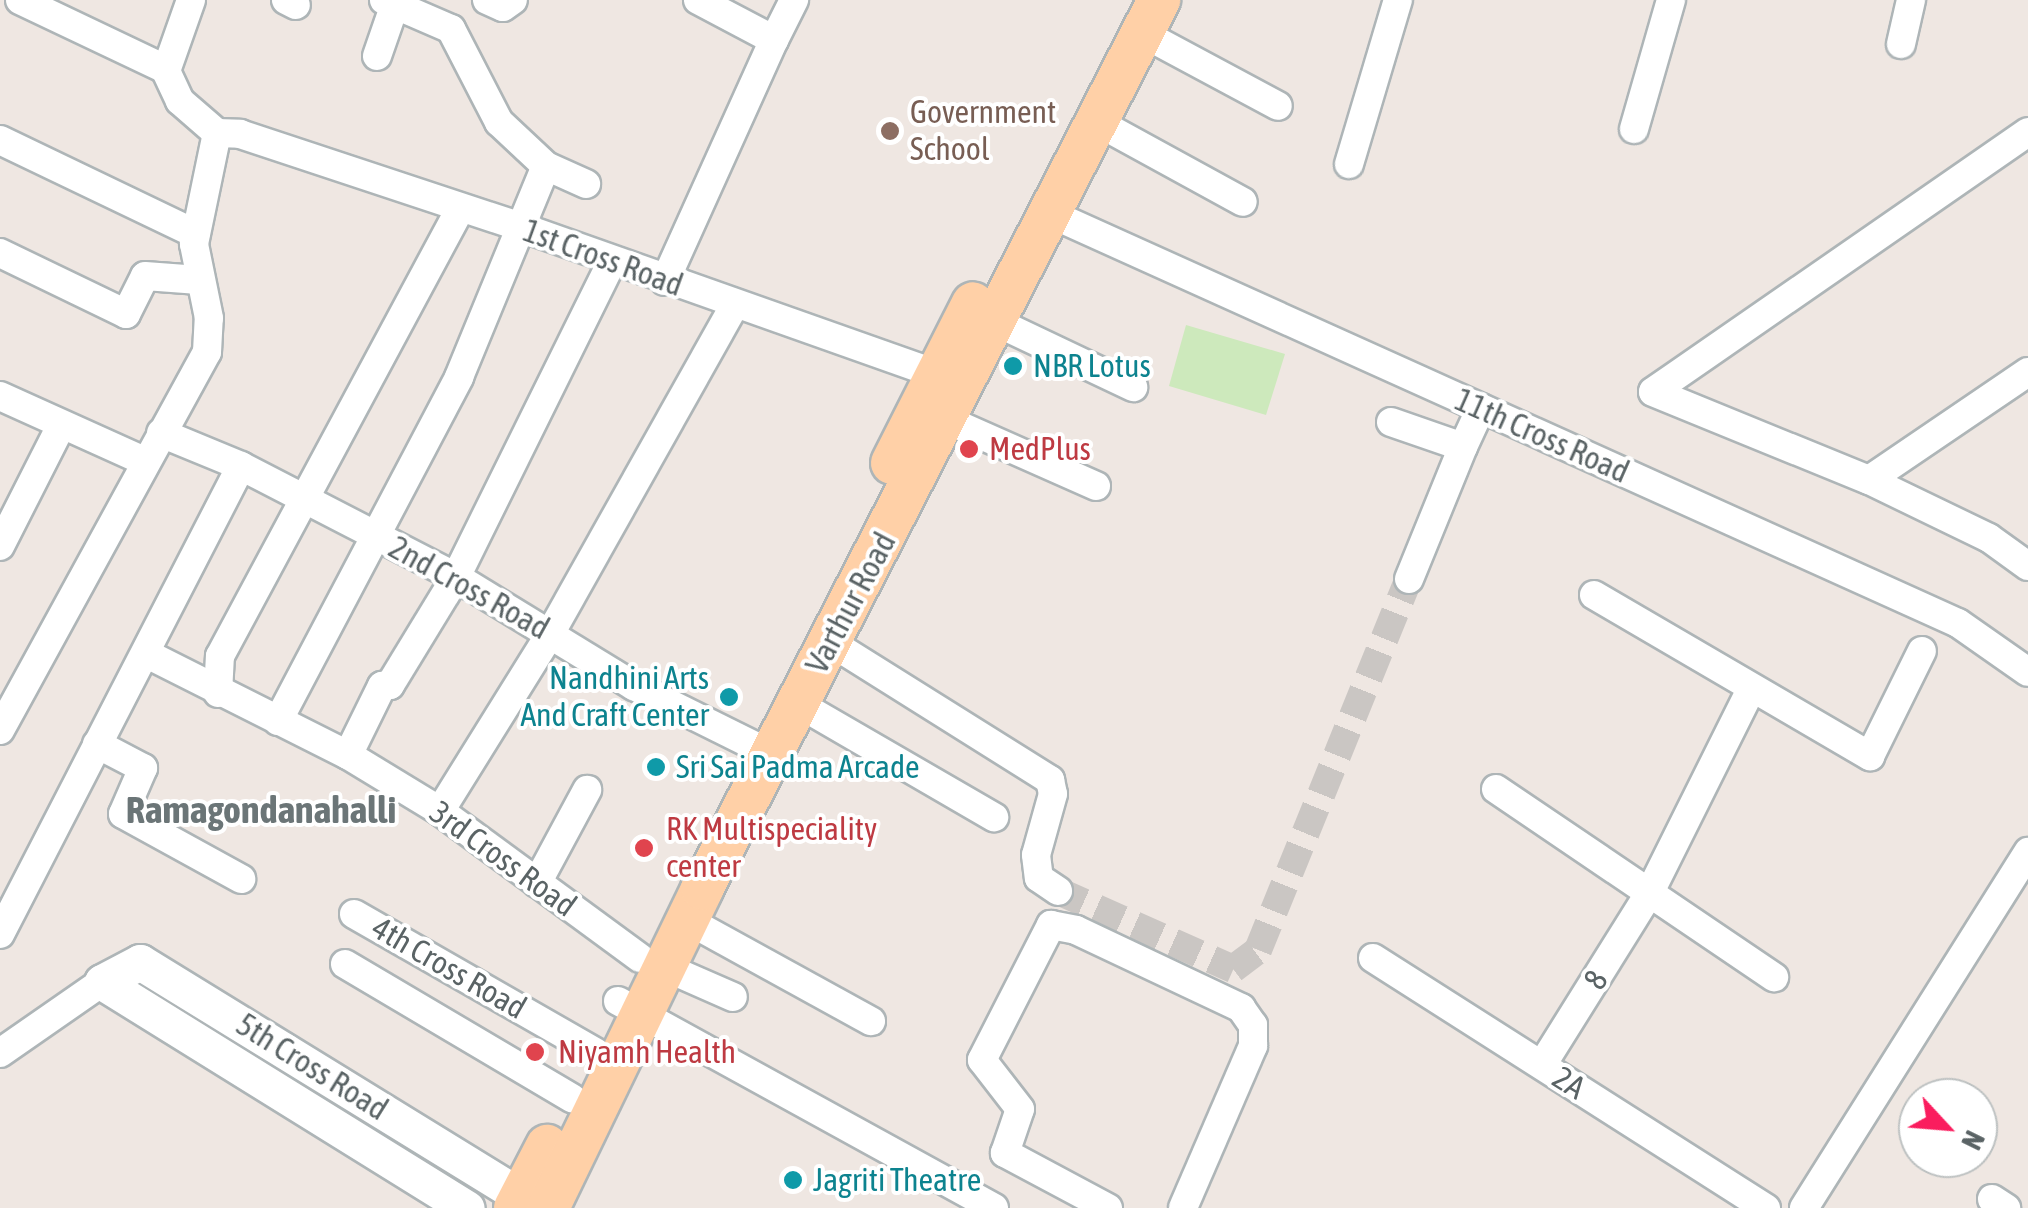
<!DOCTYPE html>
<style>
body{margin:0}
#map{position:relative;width:2028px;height:1208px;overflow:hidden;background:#efe7e2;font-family:"Asap Condensed",sans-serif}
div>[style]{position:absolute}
.green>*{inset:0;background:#cde9bc}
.minor-tunnel>*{height:28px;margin-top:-14px;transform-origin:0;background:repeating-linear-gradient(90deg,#cac6c3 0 28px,transparent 0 42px)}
.roads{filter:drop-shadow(2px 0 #aeb5b7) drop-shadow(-2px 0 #aeb5b7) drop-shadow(0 2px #aeb5b7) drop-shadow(0 -2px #aeb5b7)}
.minor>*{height:28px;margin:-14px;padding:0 14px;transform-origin:14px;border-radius:14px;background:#fff}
.tertiary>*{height:35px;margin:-17.5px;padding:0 17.5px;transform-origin:17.5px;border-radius:17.5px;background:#fff}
.primary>*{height:42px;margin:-21px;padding:0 21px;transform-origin:21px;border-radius:21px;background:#ffd0a7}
.dots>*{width:28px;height:28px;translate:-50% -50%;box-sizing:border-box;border:5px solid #fff;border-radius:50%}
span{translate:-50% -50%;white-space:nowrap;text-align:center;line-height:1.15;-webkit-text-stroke:8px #fff;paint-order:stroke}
.education-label{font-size:32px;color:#785e54}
.left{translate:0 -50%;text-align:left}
.street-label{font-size:32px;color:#5a6365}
.culture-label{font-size:32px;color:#0d838f}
.right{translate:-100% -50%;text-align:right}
.health-label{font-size:32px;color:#be3a42}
.quarter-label{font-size:38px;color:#6b7577;font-weight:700}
.north{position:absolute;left:1898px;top:1078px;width:100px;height:100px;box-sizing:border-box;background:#fff;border:2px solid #bdc1c1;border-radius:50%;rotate:116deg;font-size:28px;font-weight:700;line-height:40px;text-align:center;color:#5a6365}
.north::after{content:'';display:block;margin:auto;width:35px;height:45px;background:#fa1d5e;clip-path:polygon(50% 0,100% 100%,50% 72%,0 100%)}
</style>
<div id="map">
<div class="green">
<div style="clip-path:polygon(1186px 325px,1285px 354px,1266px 415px,1169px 386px)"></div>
</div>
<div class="minor-tunnel">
<div style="left:1058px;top:891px;width:192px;rotate:24deg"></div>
<div style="left:1233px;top:969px;width:31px;rotate:-37deg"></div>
<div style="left:1258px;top:950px;width:401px;rotate:-67.9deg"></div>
</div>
<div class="roads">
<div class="minor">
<div style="left:20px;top:0;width:161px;rotate:25.4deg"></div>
<div style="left:191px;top:0;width:75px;rotate:109.4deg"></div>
<div style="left:166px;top:71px;width:33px;rotate:65deg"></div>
<div style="left:180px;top:101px;width:49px;rotate:40.9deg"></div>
<div style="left:217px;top:133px;width:23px;rotate:2deg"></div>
<div style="left:240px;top:134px;width:299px;rotate:18.3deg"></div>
<div style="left:524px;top:228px;width:452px;rotate:19.5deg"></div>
<div style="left:286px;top:0;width:11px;rotate:27deg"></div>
<div style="left:384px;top:0;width:73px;rotate:23.4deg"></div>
<div style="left:451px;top:29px;width:105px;rotate:62.7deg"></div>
<div style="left:499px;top:122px;width:64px;rotate:43.1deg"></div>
<div style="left:546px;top:166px;width:44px;rotate:24.2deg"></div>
<div style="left:487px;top:0;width:17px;rotate:24deg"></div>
<div style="left:503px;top:7px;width:12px;rotate:-35deg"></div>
<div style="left:1142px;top:33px;width:154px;rotate:28.2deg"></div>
<div style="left:774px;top:40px;width:45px;rotate:-63.4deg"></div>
<div style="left:1901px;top:44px;width:45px;rotate:-77.2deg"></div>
<div style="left:377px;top:56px;width:52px;rotate:-70.9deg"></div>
<div style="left:1097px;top:122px;width:166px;rotate:28.7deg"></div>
<div style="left:1634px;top:129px;width:134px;rotate:-74deg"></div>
<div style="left:2028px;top:132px;width:456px;rotate:145.3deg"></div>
<div style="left:1653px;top:392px;width:233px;rotate:22.2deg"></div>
<div style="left:1869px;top:480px;width:192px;rotate:-34.2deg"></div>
<div style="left:0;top:140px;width:217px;rotate:25.6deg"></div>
<div style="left:1349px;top:164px;width:171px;rotate:-73.4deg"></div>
<div style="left:1049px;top:213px;width:997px;rotate:24.28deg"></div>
<div style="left:1958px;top:623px;width:85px;rotate:35deg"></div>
<div style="left:0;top:253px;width:140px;rotate:25.8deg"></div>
<div style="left:126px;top:314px;width:42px;rotate:-63.4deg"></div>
<div style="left:145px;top:276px;width:54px;rotate:4.2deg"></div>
<div style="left:665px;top:281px;width:265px;rotate:-65.7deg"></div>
<div style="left:774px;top:40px;width:86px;rotate:-152.2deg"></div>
<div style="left:996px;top:322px;width:152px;rotate:25.4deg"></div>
<div style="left:0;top:396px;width:160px;rotate:24.3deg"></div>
<div style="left:947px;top:420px;width:163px;rotate:23.9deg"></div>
<div style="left:1391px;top:422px;width:76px;rotate:19.1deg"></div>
<div style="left:1463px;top:447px;width:43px;rotate:-65.2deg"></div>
<div style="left:161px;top:433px;width:87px;rotate:22.4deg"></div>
<div style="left:241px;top:466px;width:242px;rotate:27.3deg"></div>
<div style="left:456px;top:577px;width:209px;rotate:31.5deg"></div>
<div style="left:634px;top:686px;width:153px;rotate:26.4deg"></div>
<div style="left:1869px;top:480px;width:133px;rotate:25.8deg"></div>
<div style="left:1989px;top:538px;width:48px;rotate:35.7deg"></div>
<div style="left:0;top:546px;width:135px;rotate:-63.1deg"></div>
<div style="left:1409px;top:579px;width:143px;rotate:-67.8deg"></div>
<div style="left:1594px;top:595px;width:320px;rotate:30.3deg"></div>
<div style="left:1870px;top:756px;width:117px;rotate:-63.7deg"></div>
<div style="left:830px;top:642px;width:260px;rotate:32.1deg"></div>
<div style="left:1050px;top:780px;width:14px;rotate:78deg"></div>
<div style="left:1053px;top:794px;width:63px;rotate:105.6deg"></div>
<div style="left:1036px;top:855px;width:23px;rotate:83deg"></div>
<div style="left:1039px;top:878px;width:23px;rotate:34deg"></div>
<div style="left:149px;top:655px;width:223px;rotate:26.7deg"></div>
<div style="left:348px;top:755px;width:108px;rotate:31.3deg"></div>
<div style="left:440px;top:811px;width:248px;rotate:36.3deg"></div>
<div style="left:218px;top:693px;width:37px;rotate:-87deg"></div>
<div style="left:220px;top:656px;width:505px;rotate:-61.76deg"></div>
<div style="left:797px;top:703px;width:228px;rotate:30.1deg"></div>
<div style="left:278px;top:721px;width:389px;rotate:-62.2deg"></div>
<div style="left:459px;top:377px;width:228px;rotate:-67.6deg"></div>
<div style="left:0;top:730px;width:431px;rotate:-61.3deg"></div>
<div style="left:207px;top:352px;width:34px;rotate:-87deg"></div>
<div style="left:209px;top:318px;width:76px;rotate:-101.5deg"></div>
<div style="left:194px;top:244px;width:113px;rotate:-78.3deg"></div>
<div style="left:97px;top:744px;width:52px;rotate:27.6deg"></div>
<div style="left:143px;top:768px;width:50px;rotate:113.5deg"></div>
<div style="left:123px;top:814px;width:135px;rotate:28.8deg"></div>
<div style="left:348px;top:755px;width:77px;rotate:-63.8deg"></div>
<div style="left:382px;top:686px;width:8px;rotate:-7deg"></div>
<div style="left:390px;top:685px;width:127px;rotate:-58.6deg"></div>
<div style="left:456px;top:577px;width:352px;rotate:-63.7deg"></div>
<div style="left:1496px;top:789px;width:336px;rotate:34.1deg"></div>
<div style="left:440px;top:811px;width:208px;rotate:-58.1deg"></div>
<div style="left:550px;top:634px;width:377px;rotate:-60.7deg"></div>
<div style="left:537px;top:883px;width:106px;rotate:-61.7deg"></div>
<div style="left:354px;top:914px;width:278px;rotate:29.8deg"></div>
<div style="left:687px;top:920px;width:210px;rotate:28.8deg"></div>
<div style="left:0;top:934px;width:526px;rotate:-62.75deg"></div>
<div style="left:1373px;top:958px;width:466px;rotate:32.5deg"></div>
<div style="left:345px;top:964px;width:264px;rotate:30.6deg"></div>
<div style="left:676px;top:972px;width:62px;rotate:23.7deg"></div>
<div style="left:618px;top:1001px;width:429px;rotate:28.8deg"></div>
<div style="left:0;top:1053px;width:124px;rotate:-34.8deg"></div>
<div style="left:1542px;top:1065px;width:202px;rotate:-58deg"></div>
<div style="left:1649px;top:894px;width:229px;rotate:-63.5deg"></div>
<div style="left:1992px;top:1199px;width:17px;rotate:33deg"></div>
<div style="left:1108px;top:1208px;width:117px;rotate:-151.9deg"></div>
<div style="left:1005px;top:1153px;width:46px;rotate:-71.2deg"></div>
<div style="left:1020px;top:1109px;width:62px;rotate:-127.8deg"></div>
<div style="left:982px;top:1060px;width:152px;rotate:-62.9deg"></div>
<div style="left:1051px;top:925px;width:25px;rotate:11deg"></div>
<div style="left:1076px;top:930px;width:183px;rotate:25.3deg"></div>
<div style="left:1241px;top:1008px;width:21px;rotate:55deg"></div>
<div style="left:1253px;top:1025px;width:21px;rotate:90deg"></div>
<div style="left:1253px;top:1046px;width:176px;rotate:113.4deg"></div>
<div style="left:1804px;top:1208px;width:421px;rotate:-57.8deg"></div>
</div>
<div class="tertiary">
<div style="left:102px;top:982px;width:43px;rotate:-27.8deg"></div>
<div style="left:140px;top:962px;width:446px;rotate:31.6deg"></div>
<div style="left:102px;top:982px;width:429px;rotate:31.8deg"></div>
</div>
<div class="primary">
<div style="left:892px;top:463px;width:179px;rotate:-63.1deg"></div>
<div style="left:515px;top:1208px;width:70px;rotate:-62.7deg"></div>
<div style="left:548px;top:1208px;width:354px;rotate:-64.2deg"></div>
<div style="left:702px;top:889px;width:1000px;rotate:-62.79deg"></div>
</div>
</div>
<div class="dots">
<div style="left:890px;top:131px;background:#8d6e63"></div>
<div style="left:1013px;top:366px;background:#0f9aa8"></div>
<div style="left:969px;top:449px;background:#e0444e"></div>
<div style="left:729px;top:697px;background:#0f9aa8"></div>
<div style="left:656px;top:767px;background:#0f9aa8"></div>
<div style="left:644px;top:848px;background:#e0444e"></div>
<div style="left:535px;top:1052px;background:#e0444e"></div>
<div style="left:793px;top:1180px;background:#0f9aa8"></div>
</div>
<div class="education-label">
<span class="left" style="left:910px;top:131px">Government<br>School</span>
</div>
<div class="street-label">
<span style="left:603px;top:258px;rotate:20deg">1st Cross Road</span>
<span style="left:1542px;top:436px;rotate:24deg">11th Cross Road</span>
<span style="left:469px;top:588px;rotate:29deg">2nd Cross Road</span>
<span style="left:851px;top:603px;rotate:-62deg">Varthur Road</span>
<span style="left:503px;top:859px;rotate:36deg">3rd Cross Road</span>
<span style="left:449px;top:968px;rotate:30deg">4th Cross Road</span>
<span style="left:1596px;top:980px;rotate:-58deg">8</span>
<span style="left:312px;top:1067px;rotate:32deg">5th Cross Road</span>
<span style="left:1569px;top:1083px;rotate:32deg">2A</span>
</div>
<div class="culture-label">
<span class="left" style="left:1033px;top:366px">NBR Lotus</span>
<span class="right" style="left:709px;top:697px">Nandhini Arts<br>And Craft Center</span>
<span class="left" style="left:676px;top:767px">Sri Sai Padma Arcade</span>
<span class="left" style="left:813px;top:1180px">Jagriti Theatre</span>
</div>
<div class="health-label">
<span class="left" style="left:989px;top:449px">MedPlus</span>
<span class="left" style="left:666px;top:848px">RK Multispeciality<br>center</span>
<span class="left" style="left:558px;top:1052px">Niyamh Health</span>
</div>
<div class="quarter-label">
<span style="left:261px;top:810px">Ramagondanahalli</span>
</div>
<div class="north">N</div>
</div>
